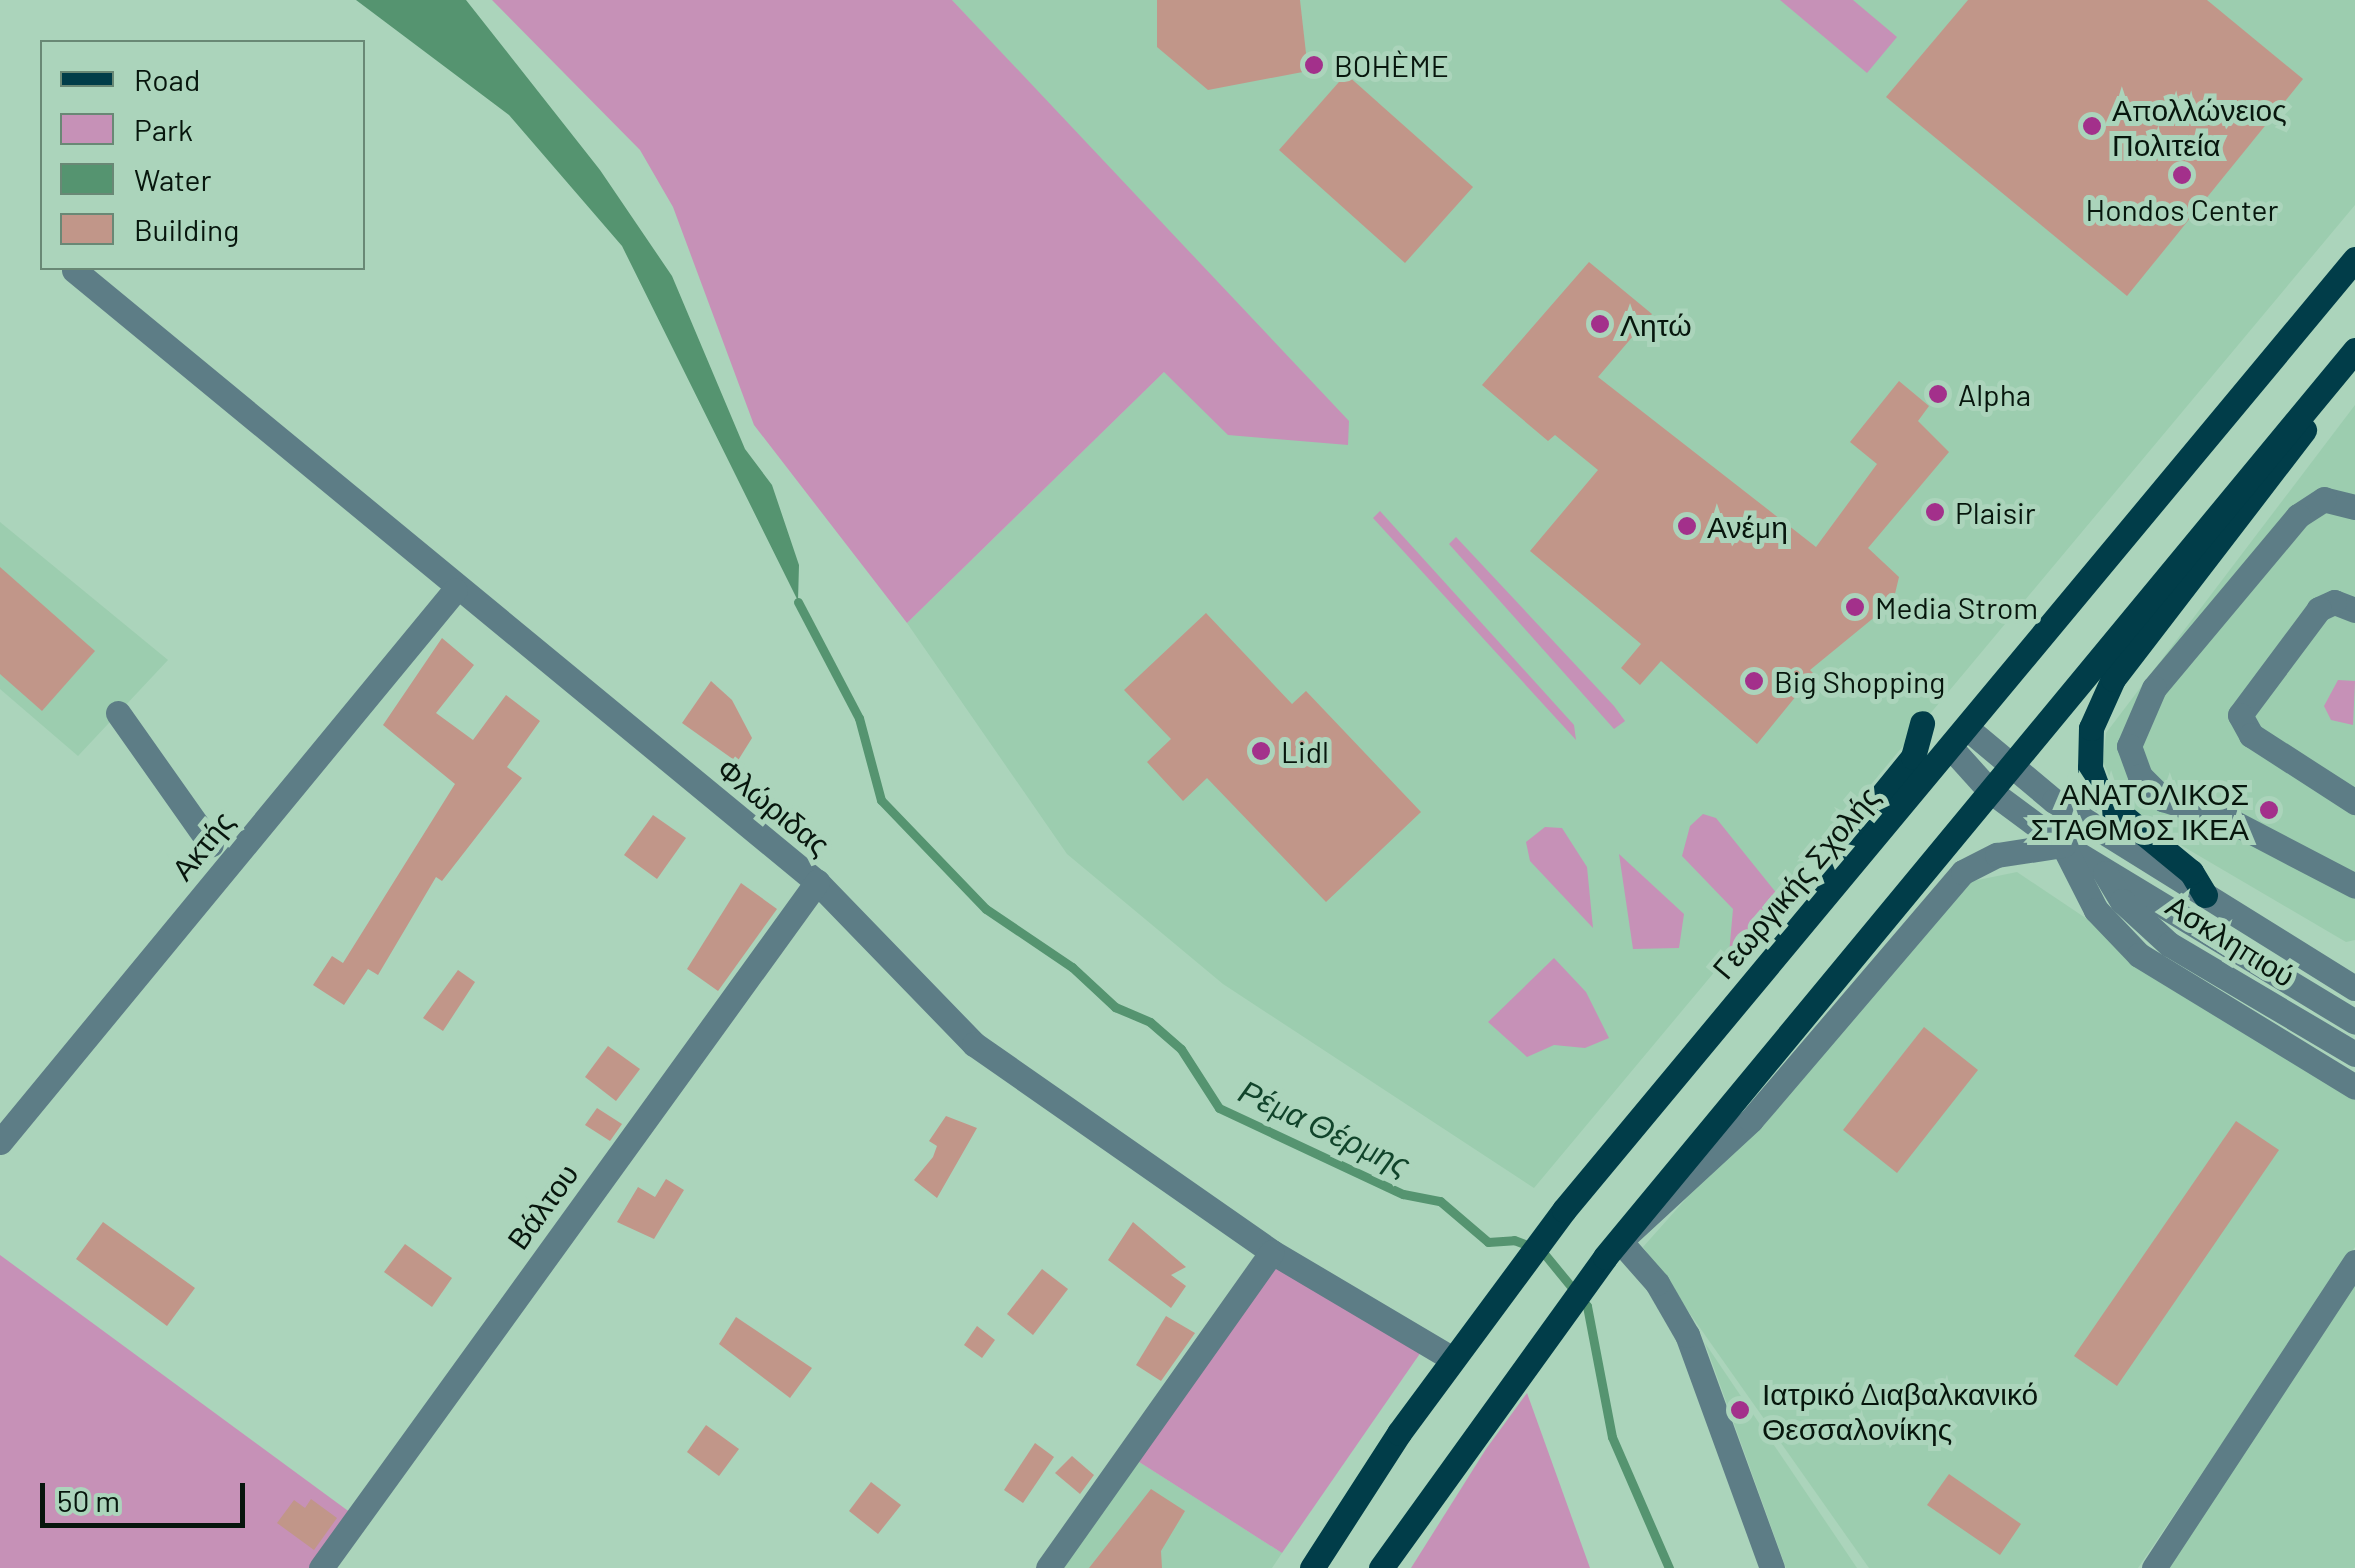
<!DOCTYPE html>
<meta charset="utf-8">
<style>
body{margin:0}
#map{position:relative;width:2355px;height:1568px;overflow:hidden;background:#abd4bb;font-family:Barlow,sans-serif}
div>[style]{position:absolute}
.built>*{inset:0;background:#9ccdaf}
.green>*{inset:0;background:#c691b7}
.water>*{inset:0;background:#559470}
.stream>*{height:9px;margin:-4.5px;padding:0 4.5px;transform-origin:4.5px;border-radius:4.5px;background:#559470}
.building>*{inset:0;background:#c19689}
.minor>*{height:25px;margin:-12.5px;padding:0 12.5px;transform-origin:12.5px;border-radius:12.5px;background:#5d7d86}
.major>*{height:25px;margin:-12.5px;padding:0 12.5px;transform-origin:12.5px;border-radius:12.5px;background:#013d49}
.dots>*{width:28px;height:28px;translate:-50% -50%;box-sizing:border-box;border:5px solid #abd4bb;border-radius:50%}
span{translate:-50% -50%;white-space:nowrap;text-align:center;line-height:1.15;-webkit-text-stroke:10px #abd4bb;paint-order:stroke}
.poi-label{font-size:30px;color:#07160d}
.left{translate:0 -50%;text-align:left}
.right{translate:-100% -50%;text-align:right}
.street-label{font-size:30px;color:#07160d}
.water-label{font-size:32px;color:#11442b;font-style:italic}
.legend{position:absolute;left:40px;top:40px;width:325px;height:230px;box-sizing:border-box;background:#abd4bb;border:2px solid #698875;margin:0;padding:12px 18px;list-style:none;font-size:30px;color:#07160d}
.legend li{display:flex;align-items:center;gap:20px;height:50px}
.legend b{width:50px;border:2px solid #698875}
.scale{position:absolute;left:40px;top:1483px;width:205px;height:45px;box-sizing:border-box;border:5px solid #07160d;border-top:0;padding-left:12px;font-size:30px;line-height:35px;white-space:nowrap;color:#07160d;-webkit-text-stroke:8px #abd4bb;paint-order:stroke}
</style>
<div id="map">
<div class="built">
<div style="clip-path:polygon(952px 0,2355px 0,2355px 205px,1534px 1188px,1223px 984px,1067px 854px,907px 623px,1165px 371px,1166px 229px)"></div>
<div style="clip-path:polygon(2355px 405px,2355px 940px,2346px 942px,2150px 827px,2121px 804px,2103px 762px,2106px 733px)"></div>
<div style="clip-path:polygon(0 522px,168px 660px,78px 756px,0 689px)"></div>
<div style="clip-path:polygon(2017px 872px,2355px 1099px,2355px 1247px,2138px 1568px,1869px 1568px,1643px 1247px,1968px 882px)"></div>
<div style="clip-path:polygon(2355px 1277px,2355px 1568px,2163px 1568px)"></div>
<div style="clip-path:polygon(1705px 1343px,1857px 1568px,1786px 1568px)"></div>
<div style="clip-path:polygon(1136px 1460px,1282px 1553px,1272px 1568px,1059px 1568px)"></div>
</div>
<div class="green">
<div style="clip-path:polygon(492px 0,952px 0,1349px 421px,1348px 445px,1228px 435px,1164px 372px,907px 623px,754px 425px,673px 207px,640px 150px)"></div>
<div style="clip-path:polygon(1780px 0,1853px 0,1897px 37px,1867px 73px)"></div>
<div style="clip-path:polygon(1380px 511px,1574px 725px,1576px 740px,1373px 518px)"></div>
<div style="clip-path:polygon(1456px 537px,1614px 706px,1625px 721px,1614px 729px,1449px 544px)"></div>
<div style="clip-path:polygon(2338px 680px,2355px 681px,2353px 725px,2331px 720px,2324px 706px)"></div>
<div style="clip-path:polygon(1703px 814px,1716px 818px,1778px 895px,1729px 954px,1733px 909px,1682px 856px,1690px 826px)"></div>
<div style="clip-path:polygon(1545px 827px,1562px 828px,1587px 867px,1593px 928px,1530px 861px,1526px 842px)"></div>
<div style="clip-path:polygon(1619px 854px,1684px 914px,1679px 948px,1633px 949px)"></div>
<div style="clip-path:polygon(1554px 958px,1586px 992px,1609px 1038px,1585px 1048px,1554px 1045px,1527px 1057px,1488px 1022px)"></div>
<div style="clip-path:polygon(0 1255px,351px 1513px,311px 1568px,0 1568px)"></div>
<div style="clip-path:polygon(1274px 1262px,1421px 1352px,1282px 1553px,1136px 1460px)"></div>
<div style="clip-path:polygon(1527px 1393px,1590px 1568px,1411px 1568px,1486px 1449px)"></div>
</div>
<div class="water">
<div style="clip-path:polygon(356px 0,466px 0,600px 170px,672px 276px,745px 449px,772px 485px,799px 565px,798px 601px,622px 246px,509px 115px)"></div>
</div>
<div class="stream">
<div style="left:798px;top:602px;width:131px;rotate:62.3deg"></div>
<div style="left:859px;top:718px;width:85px;rotate:75deg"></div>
<div style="left:881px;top:800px;width:151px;rotate:46.1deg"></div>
<div style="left:986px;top:909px;width:104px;rotate:34deg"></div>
<div style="left:1072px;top:967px;width:59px;rotate:42.9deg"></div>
<div style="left:1115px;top:1007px;width:38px;rotate:23deg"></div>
<div style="left:1150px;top:1022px;width:41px;rotate:41.1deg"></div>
<div style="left:1181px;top:1049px;width:70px;rotate:57.2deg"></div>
<div style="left:1219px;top:1108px;width:203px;rotate:25.1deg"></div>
<div style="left:1403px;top:1194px;width:38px;rotate:11deg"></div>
<div style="left:1440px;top:1201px;width:63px;rotate:40.5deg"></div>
<div style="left:1488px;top:1242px;width:26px;rotate:-4deg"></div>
<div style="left:1514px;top:1240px;width:30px;rotate:21deg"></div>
<div style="left:1542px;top:1251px;width:71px;rotate:50.7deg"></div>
<div style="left:1587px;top:1306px;width:133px;rotate:79.2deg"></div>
<div style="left:1612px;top:1437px;width:143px;rotate:66.5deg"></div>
</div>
<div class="building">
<div style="clip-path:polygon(1157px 0,1300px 0,1308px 71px,1208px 90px,1157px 47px)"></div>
<div style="clip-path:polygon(1968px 0,2207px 0,2303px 79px,2127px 296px,1886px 97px)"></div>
<div style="clip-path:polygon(1346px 74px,1473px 187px,1405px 263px,1279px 150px)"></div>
<div style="clip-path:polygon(1589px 262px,1652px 314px,1598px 377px,1816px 547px,1877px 464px,1850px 442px,1899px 381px,1929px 406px,1918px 421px,1949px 452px,1868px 548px,1899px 577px,1893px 602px,1810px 670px,1814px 674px,1757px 744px,1661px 661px,1640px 685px,1621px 668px,1641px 644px,1530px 551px,1598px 470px,1555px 435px,1548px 441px,1482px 385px)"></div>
<div style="clip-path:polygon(0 567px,95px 651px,42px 711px,0 674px)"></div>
<div style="clip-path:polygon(1206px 613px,1292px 704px,1306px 691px,1421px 812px,1326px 902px,1207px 778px,1183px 801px,1147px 762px,1171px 739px,1124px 690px)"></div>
<div style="clip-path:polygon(442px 638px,474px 665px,436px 713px,473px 740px,506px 695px,540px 721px,507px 767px,522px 778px,442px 881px,436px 877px,378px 975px,368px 969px,344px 1005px,313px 985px,332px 956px,343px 963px,455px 784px,383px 725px)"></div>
<div style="clip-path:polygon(711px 681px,732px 700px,752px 738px,737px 762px,682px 723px)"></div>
<div style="clip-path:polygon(653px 815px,686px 838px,657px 879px,624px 855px)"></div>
<div style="clip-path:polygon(741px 883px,777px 909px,718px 991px,687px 969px)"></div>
<div style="clip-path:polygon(458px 970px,475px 982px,443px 1031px,423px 1018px)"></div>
<div style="clip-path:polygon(1924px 1027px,1978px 1070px,1897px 1173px,1843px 1130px)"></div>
<div style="clip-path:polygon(608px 1046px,640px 1069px,616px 1101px,585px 1077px)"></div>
<div style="clip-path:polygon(597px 1108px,622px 1124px,610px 1141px,585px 1125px)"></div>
<div style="clip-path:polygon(946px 1116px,977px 1128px,937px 1198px,914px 1180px,933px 1157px,937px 1146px,929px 1141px)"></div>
<div style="clip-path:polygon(2236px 1121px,2279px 1150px,2117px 1386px,2074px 1356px)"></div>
<div style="clip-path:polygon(666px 1179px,684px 1190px,654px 1239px,617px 1222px,638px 1187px,655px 1197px)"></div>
<div style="clip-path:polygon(103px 1222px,195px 1288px,167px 1326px,76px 1259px)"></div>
<div style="clip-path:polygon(1133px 1222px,1186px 1267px,1171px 1275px,1186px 1286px,1171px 1308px,1108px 1260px)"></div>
<div style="clip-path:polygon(405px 1244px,452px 1278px,432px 1307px,384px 1272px)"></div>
<div style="clip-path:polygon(1042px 1269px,1068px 1289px,1033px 1335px,1007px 1314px)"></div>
<div style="clip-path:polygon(1166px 1316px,1195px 1333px,1161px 1381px,1136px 1365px)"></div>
<div style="clip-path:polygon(736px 1317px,812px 1368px,790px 1398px,719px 1344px)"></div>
<div style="clip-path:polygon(977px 1326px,995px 1340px,982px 1358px,964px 1345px)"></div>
<div style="clip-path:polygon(706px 1425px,739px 1449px,719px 1476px,687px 1452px)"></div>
<div style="clip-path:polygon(1035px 1443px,1054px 1457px,1023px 1503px,1004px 1490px)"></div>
<div style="clip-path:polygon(1072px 1456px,1094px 1475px,1080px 1494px,1055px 1473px)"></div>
<div style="clip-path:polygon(1949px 1474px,2021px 1524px,2000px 1555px,1927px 1505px)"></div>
<div style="clip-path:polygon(871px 1482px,901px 1505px,878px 1534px,849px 1511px)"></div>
<div style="clip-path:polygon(1151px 1489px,1185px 1511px,1161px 1551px,1162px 1568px,1089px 1568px)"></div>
<div style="clip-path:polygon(311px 1499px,337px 1518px,314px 1550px,277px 1523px,294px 1500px,305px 1508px)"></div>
</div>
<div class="minor">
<div style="left:74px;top:270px;width:963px;rotate:39.48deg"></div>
<div style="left:817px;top:882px;width:226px;rotate:45.9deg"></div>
<div style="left:974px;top:1044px;width:363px;rotate:34.9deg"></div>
<div style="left:1272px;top:1252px;width:210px;rotate:30.6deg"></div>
<div style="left:2355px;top:507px;width:32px;rotate:-166deg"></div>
<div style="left:2324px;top:499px;width:31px;rotate:147deg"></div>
<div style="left:2298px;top:516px;width:224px;rotate:129.9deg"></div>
<div style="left:2154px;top:688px;width:63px;rotate:113.3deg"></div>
<div style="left:2129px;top:746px;width:32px;rotate:70deg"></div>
<div style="left:2140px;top:776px;width:33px;rotate:45deg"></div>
<div style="left:2163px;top:799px;width:69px;rotate:17.7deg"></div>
<div style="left:2229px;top:820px;width:142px;rotate:27.6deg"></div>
<div style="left:2355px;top:610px;width:22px;rotate:-159deg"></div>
<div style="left:2334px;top:602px;width:17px;rotate:155deg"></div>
<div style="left:2319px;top:609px;width:132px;rotate:126.7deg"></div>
<div style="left:2240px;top:715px;width:23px;rotate:61deg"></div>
<div style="left:2251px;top:735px;width:124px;rotate:32.8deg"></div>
<div style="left:118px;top:713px;width:161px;rotate:54.8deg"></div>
<div style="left:1968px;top:729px;width:112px;rotate:39.9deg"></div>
<div style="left:2054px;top:801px;width:354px;rotate:31.9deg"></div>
<div style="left:1952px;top:749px;width:55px;rotate:47.9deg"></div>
<div style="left:1989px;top:790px;width:92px;rotate:36.6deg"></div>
<div style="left:2063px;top:845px;width:341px;rotate:31.2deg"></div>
<div style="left:2063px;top:845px;width:73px;rotate:63.1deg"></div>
<div style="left:2096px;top:910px;width:62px;rotate:46.3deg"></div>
<div style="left:2139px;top:955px;width:253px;rotate:31.4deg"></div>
<div style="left:2105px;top:873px;width:33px;rotate:59deg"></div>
<div style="left:2122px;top:901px;width:64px;rotate:42.5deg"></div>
<div style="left:2169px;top:944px;width:216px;rotate:30.6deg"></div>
<div style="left:0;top:1142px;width:715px;rotate:-50.5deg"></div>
<div style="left:321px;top:1568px;width:847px;rotate:-54.13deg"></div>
<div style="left:1048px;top:1568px;width:387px;rotate:-54.7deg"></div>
<div style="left:1772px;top:1568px;width:248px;rotate:-110deg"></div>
<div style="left:1687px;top:1335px;width:60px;rotate:-120deg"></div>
<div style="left:1657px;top:1283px;width:56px;rotate:-131.4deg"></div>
<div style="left:1620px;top:1241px;width:178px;rotate:-42.7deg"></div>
<div style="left:1751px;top:1120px;width:326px;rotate:-49.5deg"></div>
<div style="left:1963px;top:872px;width:38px;rotate:-27deg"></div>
<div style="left:1997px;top:855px;width:67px;rotate:-8.6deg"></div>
<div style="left:2154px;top:1568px;width:366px;rotate:-56.7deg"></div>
</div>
<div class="major">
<div style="left:1827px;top:879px;width:60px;rotate:-60.9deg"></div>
<div style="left:1856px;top:827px;width:90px;rotate:-50.8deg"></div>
<div style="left:1913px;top:757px;width:35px;rotate:-75deg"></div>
<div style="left:2205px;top:895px;width:27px;rotate:-121deg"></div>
<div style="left:2191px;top:872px;width:117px;rotate:-140.6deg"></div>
<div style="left:2101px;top:798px;width:32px;rotate:-110deg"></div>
<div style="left:2090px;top:768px;width:40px;rotate:-88.6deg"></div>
<div style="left:2091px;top:728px;width:54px;rotate:-65.8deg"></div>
<div style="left:2113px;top:679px;width:314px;rotate:-52.5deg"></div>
<div style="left:1312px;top:1568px;width:161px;rotate:-57.2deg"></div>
<div style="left:1399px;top:1433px;width:277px;rotate:-53.5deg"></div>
<div style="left:1564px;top:1210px;width:1237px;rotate:-50.25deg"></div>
<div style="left:1381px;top:1568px;width:383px;rotate:-54.2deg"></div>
<div style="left:1605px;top:1257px;width:1177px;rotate:-50.41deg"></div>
</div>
<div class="dots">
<div style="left:1314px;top:65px;background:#a3308b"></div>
<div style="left:2092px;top:126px;background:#a3308b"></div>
<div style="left:2182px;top:175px;background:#a3308b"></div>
<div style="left:1600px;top:324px;background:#a3308b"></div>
<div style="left:1938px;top:394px;background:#a3308b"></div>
<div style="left:1935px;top:512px;background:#a3308b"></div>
<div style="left:1687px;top:526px;background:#a3308b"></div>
<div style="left:1855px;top:607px;background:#a3308b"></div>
<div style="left:1754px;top:681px;background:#a3308b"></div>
<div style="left:1261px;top:751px;background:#a3308b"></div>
<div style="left:2269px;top:810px;background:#a3308b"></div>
<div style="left:1740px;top:1410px;background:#a3308b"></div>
</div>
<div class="poi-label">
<span class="left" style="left:1334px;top:65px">BOHÈME</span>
<span class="left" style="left:2112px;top:126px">Απολλώνειος<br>Πολιτεία</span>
<span style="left:2182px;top:209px">Hondos Center</span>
<span class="left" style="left:1620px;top:324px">Λητώ</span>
<span class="left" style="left:1958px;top:394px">Alpha</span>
<span class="left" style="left:1955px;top:512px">Plaisir</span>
<span class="left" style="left:1707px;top:526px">Ανέμη</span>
<span class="left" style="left:1875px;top:607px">Media Strom</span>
<span class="left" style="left:1774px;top:681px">Big Shopping</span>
<span class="left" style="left:1281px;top:751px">Lidl</span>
<span class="right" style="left:2249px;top:810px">ΑΝΑΤΟΛΙΚΟΣ<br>ΣΤΑΘΜΟΣ ΙΚΕΑ</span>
<span class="left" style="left:1762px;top:1410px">Ιατρικό Διαβαλκανικό<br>Θεσσαλονίκης</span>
</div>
<div class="street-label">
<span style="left:774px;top:806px;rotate:39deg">Φλώριδας</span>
<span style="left:202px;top:845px;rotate:-51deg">Ακτής</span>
<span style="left:1795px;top:882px;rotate:-50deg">Γεωργικής Σχολής</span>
<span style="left:2231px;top:940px;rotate:32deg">Ασκληπιού</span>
<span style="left:542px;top:1206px;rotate:-54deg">Βάλτου</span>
</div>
<div class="water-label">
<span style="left:1325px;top:1127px;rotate:25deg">Ρέμα Θέρμης</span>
</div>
<ul class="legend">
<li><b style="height:12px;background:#013d49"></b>Road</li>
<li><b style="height:28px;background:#c691b7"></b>Park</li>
<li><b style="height:28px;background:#559470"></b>Water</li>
<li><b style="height:28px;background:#c19689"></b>Building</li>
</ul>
<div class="scale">50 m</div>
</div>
